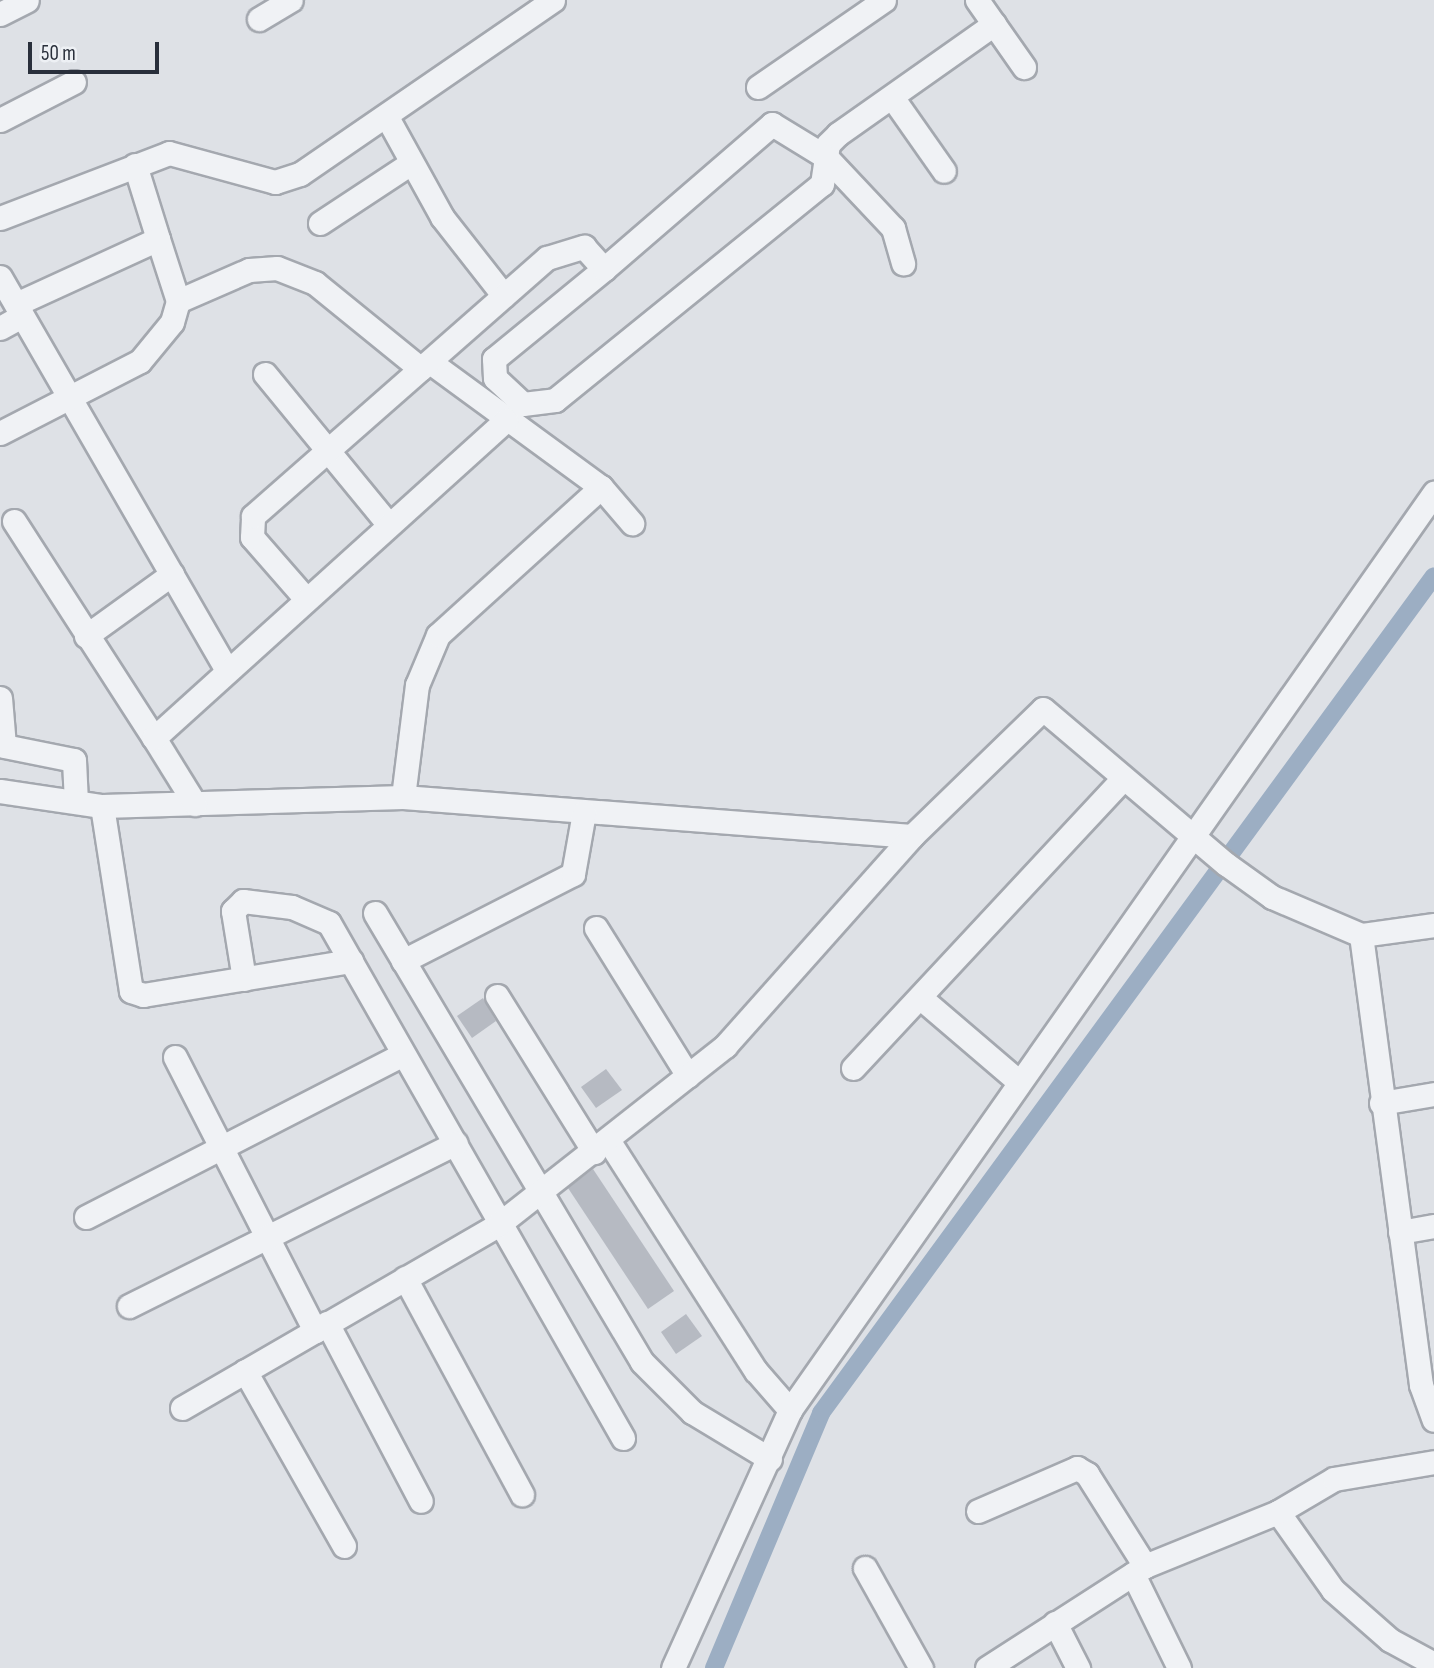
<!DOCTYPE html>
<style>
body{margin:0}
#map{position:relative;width:1434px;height:1668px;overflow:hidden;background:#dee1e6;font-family:"Sofia Sans Condensed",sans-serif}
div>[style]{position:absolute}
.canal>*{height:18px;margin:-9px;padding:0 9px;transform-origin:9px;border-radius:9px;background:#9caec3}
.building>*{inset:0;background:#b6bac2}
.roads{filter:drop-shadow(2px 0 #a4a8af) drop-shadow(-2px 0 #a4a8af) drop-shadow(0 2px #a4a8af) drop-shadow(0 -2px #a4a8af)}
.minor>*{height:23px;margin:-11.5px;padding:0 11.5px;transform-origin:11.5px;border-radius:11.5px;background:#f0f2f5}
span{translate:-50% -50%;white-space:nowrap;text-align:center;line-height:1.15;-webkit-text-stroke:7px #edf0f4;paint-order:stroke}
.scale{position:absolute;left:28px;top:42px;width:131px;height:32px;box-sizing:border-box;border:4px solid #292f3b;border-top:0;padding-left:9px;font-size:21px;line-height:24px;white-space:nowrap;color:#292f3b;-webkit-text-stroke:5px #edf0f4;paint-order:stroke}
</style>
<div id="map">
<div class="canal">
<div style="left:714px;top:1668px;width:277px;rotate:-67.2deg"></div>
<div style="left:821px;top:1413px;width:1037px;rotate:-53.78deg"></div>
</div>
<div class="building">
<div style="clip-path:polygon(483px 998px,496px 1021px,472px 1038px,457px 1016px)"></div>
<div style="clip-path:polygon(606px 1069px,622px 1090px,596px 1108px,581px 1087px)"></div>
<div style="clip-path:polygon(593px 1169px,674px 1291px,648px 1309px,568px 1188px)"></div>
<div style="clip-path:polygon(686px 1314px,702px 1336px,676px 1354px,661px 1332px)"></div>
</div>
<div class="roads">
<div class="minor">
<div style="left:977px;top:0;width:82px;rotate:55deg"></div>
<div style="left:0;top:14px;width:30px;rotate:-27deg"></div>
<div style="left:259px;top:19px;width:37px;rotate:-31deg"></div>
<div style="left:758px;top:87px;width:153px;rotate:-34.6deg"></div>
<div style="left:892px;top:97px;width:90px;rotate:54.9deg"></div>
<div style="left:388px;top:119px;width:112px;rotate:61.1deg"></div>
<div style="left:442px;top:217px;width:100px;rotate:51.9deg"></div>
<div style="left:0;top:120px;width:83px;rotate:-27.2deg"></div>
<div style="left:135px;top:165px;width:77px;rotate:72.7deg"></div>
<div style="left:0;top:218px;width:181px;rotate:-21deg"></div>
<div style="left:169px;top:153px;width:110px;rotate:15.3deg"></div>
<div style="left:275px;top:182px;width:26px;rotate:-18deg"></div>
<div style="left:300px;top:174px;width:307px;rotate:-34.5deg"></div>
<div style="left:320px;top:223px;width:109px;rotate:-33.4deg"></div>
<div style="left:604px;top:269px;width:142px;rotate:140.7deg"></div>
<div style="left:494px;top:359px;width:19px;rotate:87deg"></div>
<div style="left:495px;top:378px;width:38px;rotate:43deg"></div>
<div style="left:523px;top:404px;width:32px;rotate:-7deg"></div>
<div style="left:555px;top:400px;width:343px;rotate:-39deg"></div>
<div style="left:822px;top:184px;width:40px;rotate:-81.5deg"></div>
<div style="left:828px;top:144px;width:14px;rotate:-45deg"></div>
<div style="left:838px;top:134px;width:191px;rotate:-35.2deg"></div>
<div style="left:0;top:277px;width:454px;rotate:60deg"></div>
<div style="left:178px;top:301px;width:77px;rotate:-23.6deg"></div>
<div style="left:249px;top:270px;width:28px;rotate:-4deg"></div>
<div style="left:277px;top:268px;width:41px;rotate:21.5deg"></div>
<div style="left:315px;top:283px;width:136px;rotate:39.1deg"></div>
<div style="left:0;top:328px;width:25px;rotate:-29deg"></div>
<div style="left:430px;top:362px;width:212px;rotate:36.2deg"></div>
<div style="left:601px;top:487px;width:48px;rotate:49.3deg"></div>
<div style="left:265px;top:374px;width:195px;rotate:50.6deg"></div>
<div style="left:0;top:433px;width:157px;rotate:-27.2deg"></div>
<div style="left:140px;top:361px;width:50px;rotate:-50.6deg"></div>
<div style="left:172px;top:322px;width:22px;rotate:-74deg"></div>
<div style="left:178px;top:301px;width:65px;rotate:-107.9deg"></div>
<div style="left:158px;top:239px;width:156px;rotate:155.4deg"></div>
<div style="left:14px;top:521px;width:258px;rotate:57.2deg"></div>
<div style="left:306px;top:599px;width:82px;rotate:-131.1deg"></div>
<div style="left:252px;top:537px;width:21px;rotate:-87deg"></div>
<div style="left:253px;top:516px;width:391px;rotate:-41.3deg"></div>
<div style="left:547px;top:258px;width:39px;rotate:-17deg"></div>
<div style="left:584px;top:247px;width:30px;rotate:48deg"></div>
<div style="left:604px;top:269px;width:222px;rotate:-40.8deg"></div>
<div style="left:772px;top:124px;width:63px;rotate:31.4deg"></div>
<div style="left:826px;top:157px;width:98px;rotate:46.7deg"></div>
<div style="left:893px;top:228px;width:37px;rotate:74deg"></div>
<div style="left:86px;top:636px;width:106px;rotate:-35.8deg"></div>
<div style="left:0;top:698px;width:48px;rotate:85.2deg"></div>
<div style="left:4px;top:746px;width:71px;rotate:11.3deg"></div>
<div style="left:74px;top:760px;width:42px;rotate:87.3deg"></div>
<div style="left:0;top:791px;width:103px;rotate:8.4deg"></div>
<div style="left:102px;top:806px;width:301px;rotate:-1.7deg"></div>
<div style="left:403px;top:797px;width:510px;rotate:4.38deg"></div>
<div style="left:403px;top:797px;width:113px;rotate:-82.9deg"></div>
<div style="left:417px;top:685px;width:54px;rotate:-67.2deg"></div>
<div style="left:438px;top:635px;width:220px;rotate:-42.2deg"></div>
<div style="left:195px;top:804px;width:78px;rotate:-121.8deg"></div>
<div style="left:154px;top:738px;width:474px;rotate:-42.1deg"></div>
<div style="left:102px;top:806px;width:187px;rotate:81.1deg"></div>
<div style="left:131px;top:991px;width:13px;rotate:18deg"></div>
<div style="left:143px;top:995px;width:211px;rotate:-9.3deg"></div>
<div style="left:375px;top:913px;width:522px;rotate:59.26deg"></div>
<div style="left:642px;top:1362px;width:71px;rotate:45deg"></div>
<div style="left:692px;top:1412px;width:91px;rotate:31.1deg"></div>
<div style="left:1434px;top:925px;width:74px;rotate:172.2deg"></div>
<div style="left:1361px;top:935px;width:454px;rotate:82.4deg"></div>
<div style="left:1421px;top:1385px;width:37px;rotate:70deg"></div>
<div style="left:596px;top:928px;width:174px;rotate:58.1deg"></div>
<div style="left:403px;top:961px;width:191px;rotate:-27.1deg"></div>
<div style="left:573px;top:874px;width:63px;rotate:-79.9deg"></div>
<div style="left:244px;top:979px;width:69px;rotate:-99.2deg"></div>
<div style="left:233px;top:911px;width:14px;rotate:-45deg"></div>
<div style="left:243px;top:901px;width:49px;rotate:7deg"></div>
<div style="left:292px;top:907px;width:40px;rotate:23.4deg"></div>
<div style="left:329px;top:923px;width:593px;rotate:60.28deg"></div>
<div style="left:497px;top:996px;width:184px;rotate:58.1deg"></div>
<div style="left:922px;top:999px;width:125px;rotate:40.5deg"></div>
<div style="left:175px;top:1057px;width:308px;rotate:62.9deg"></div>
<div style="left:853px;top:1068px;width:396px;rotate:-47deg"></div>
<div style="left:1381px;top:1103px;width:54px;rotate:-9.6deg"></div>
<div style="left:608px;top:1140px;width:274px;rotate:57.4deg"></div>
<div style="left:756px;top:1371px;width:52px;rotate:48.9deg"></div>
<div style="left:86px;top:1217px;width:354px;rotate:-27.2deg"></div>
<div style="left:1400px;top:1232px;width:35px;rotate:-10deg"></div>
<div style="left:405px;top:1278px;width:246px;rotate:61.6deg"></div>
<div style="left:129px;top:1306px;width:365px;rotate:-26.5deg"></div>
<div style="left:327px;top:1323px;width:201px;rotate:62.2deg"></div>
<div style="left:245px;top:1371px;width:201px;rotate:60.5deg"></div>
<div style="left:182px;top:1408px;width:367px;rotate:-30.1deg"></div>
<div style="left:499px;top:1224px;width:288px;rotate:-38.2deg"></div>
<div style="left:725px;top:1046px;width:281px;rotate:-48.3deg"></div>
<div style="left:912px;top:836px;width:182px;rotate:-44.1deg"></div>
<div style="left:1043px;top:709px;width:240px;rotate:40.3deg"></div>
<div style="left:1226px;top:864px;width:57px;rotate:35.7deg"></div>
<div style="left:1272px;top:897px;width:97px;rotate:23.1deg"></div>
<div style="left:978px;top:1511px;width:108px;rotate:-23.5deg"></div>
<div style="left:1077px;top:1468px;width:12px;rotate:31deg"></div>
<div style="left:1087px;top:1474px;width:109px;rotate:57.8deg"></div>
<div style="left:1278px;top:1512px;width:95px;rotate:54.8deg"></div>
<div style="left:1333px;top:1590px;width:76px;rotate:41.3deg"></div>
<div style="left:1390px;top:1640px;width:50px;rotate:28.6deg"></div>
<div style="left:865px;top:1568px;width:115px;rotate:60.8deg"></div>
<div style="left:1133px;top:1574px;width:105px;rotate:63.9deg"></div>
<div style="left:1055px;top:1623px;width:51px;rotate:62.9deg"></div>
<div style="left:673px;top:1668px;width:283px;rotate:-65.6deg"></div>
<div style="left:790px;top:1410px;width:1121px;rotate:-54.92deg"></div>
<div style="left:987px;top:1668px;width:188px;rotate:-32.8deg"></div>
<div style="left:1145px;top:1566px;width:144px;rotate:-22.1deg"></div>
<div style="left:1278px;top:1512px;width:65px;rotate:-30.5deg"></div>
<div style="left:1334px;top:1479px;width:101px;rotate:-9.6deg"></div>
</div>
</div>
<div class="scale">50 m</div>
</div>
